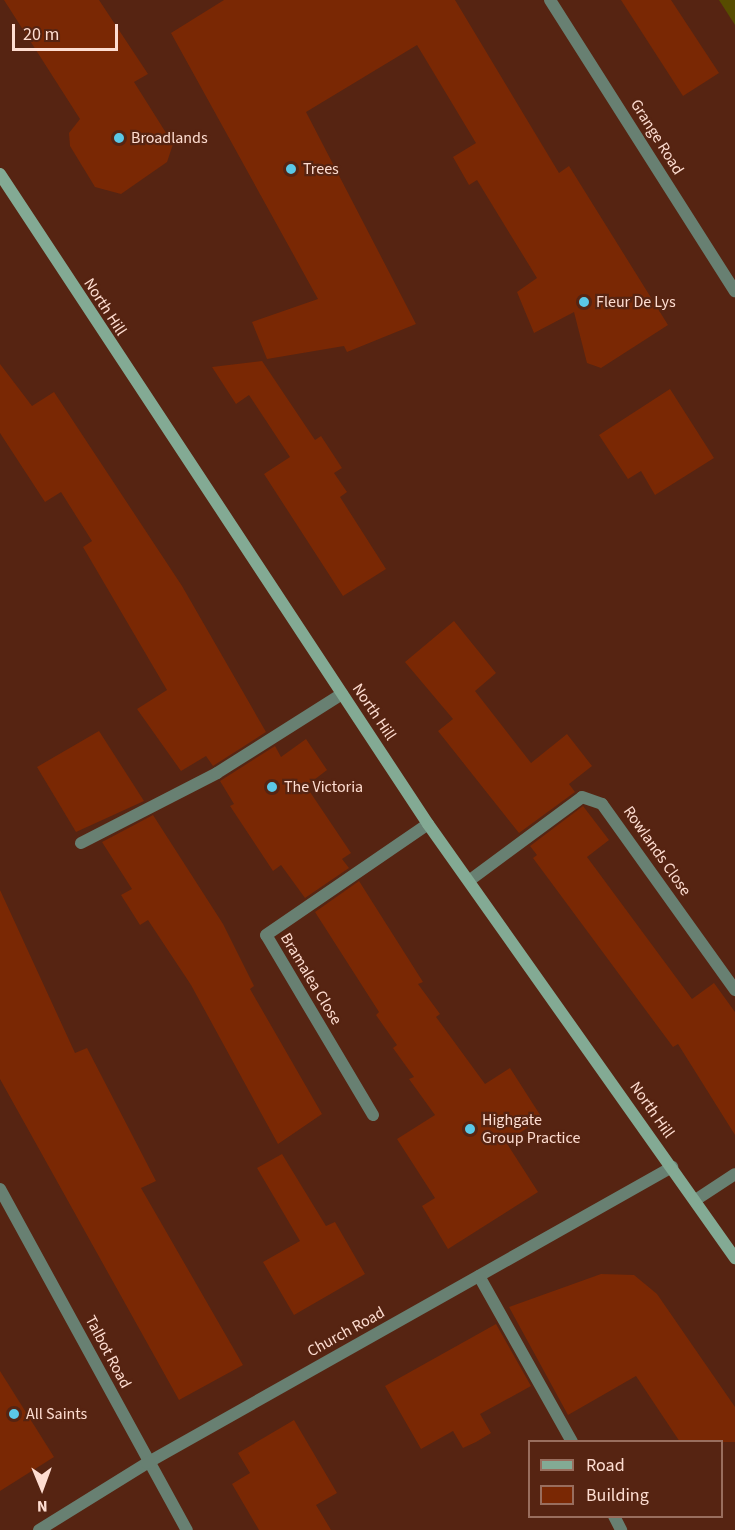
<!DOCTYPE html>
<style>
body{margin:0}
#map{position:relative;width:735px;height:1530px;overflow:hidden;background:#562412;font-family:"Source Sans 3",sans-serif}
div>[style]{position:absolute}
.green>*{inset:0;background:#574c00}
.building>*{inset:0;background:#7a2804}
.lane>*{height:12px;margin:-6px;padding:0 6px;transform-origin:6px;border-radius:6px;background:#688072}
.street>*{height:12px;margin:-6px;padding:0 6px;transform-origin:6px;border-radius:6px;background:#688072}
.secondary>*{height:12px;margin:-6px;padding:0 6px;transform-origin:6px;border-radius:6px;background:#83aa94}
.dots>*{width:16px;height:16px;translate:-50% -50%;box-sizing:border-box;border:3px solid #562412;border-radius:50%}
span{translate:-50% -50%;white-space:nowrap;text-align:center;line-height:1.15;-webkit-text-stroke:4.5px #562412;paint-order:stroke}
.street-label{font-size:16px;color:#feddd1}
.poi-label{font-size:16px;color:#feddd1}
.left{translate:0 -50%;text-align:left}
.legend{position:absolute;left:528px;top:1440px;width:195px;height:78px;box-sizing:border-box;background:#562412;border:2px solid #996e5e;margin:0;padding:8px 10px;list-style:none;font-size:18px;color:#feddd1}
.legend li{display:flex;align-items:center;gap:12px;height:30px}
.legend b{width:30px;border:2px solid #996e5e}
.north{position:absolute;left:12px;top:1458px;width:60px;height:60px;-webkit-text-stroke:4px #562412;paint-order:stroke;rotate:179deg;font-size:16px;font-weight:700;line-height:24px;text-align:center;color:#feddd1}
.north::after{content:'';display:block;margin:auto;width:21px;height:27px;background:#feddd1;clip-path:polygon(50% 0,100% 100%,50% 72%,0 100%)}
.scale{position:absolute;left:12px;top:24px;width:106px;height:27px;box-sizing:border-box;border:3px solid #feddd1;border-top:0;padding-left:8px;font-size:18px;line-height:21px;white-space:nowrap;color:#feddd1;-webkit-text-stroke:4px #562412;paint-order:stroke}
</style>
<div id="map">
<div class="green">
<div style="clip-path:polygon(720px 0,735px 0,735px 25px,719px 0)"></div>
</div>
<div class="building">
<div style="clip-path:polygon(4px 0,99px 0,148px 74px,134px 82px,173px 144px,167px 162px,121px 194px,95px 187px,70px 146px,69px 133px,80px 119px)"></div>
<div style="clip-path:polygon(224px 0,455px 0,559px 173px,569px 166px,668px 325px,601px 368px,587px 363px,574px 312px,534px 333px,517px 292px,537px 278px,477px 180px,469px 185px,453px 157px,476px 143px,417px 45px,306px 112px,416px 324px,347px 352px,344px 346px,267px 359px,252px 322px,318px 299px,171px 33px)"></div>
<div style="clip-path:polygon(621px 0,671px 0,719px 73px,683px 96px)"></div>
<div style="clip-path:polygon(262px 361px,315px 440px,321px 436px,342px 468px,334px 473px,347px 492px,340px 497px,386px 569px,343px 596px,264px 474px,290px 457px,249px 395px,236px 404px,212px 367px)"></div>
<div style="clip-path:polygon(0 364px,32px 406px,54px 392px,182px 586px,266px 732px,213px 766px,206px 756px,181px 771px,137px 709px,167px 690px,83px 547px,92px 541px,61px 492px,45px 502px,0 433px)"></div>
<div style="clip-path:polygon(670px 389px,714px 458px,655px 495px,641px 471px,628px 479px,599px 435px)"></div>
<div style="clip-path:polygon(454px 621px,496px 673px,475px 691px,531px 763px,567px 734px,592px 766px,569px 784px,575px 792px,519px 833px,438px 731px,453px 719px,405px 662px)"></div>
<div style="clip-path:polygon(99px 731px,144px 801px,76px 832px,37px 767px)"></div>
<div style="clip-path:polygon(306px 739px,327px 770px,306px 786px,351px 853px,342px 859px,349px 868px,305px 898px,281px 865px,273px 871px,230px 806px,234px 804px,220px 781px,275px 746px,281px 757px)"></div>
<div style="clip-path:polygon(583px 806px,609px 840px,587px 857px,692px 999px,714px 983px,735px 1012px,735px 1135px,678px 1044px,673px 1047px,533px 858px,537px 855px,530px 846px)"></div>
<div style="clip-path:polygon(153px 815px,223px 924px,254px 986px,250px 989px,322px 1114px,278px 1144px,191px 985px,148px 920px,140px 925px,121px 895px,132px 889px,102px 842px)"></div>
<div style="clip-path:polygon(359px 881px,423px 982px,418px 984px,440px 1014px,436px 1017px,485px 1084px,510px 1068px,542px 1118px,506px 1142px,538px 1192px,448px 1249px,422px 1206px,435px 1198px,397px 1139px,435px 1115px,409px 1079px,414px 1077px,393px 1048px,397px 1045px,376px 1015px,379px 1012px,315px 912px)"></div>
<div style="clip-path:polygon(0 890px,75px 1053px,87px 1048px,156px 1181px,141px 1188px,243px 1365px,179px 1400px,0 1079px)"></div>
<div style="clip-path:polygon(282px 1154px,326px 1226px,335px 1222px,365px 1274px,294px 1315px,263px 1262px,300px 1241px,257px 1168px)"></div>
<div style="clip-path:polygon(601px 1274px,634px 1275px,657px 1294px,735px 1407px,735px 1442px,680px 1442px,636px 1376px,568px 1415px,509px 1307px)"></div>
<div style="clip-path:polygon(496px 1324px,531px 1386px,480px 1414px,491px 1433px,476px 1442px,463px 1448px,453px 1431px,421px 1449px,385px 1386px)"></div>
<div style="clip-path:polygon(0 1371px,54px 1457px,0 1491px)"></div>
<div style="clip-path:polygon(294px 1420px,337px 1493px,316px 1505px,331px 1530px,259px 1530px,232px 1484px,250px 1473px,238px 1453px)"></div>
</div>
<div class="lane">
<div style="left:81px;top:843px;width:153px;rotate:-27.2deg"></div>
<div style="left:217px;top:773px;width:148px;rotate:-32.3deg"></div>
<div style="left:479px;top:1276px;width:190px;rotate:60.7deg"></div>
<div style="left:614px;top:1516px;width:16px;rotate:63deg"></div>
</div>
<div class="street">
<div style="left:550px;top:0;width:345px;rotate:57.6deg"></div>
<div style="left:470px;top:880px;width:139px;rotate:-36.5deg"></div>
<div style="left:582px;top:797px;width:21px;rotate:19deg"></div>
<div style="left:602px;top:804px;width:229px;rotate:54.4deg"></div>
<div style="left:373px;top:1115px;width:209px;rotate:-120.7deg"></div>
<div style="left:266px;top:935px;width:196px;rotate:-34.4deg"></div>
<div style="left:0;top:1189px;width:389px;rotate:61.3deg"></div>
<div style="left:697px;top:1199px;width:45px;rotate:-33.3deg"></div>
<div style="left:39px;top:1530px;width:127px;rotate:-31.8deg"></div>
<div style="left:147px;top:1463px;width:603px;rotate:-29.41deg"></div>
</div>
<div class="secondary">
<div style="left:0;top:174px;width:778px;rotate:56.64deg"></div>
<div style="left:428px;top:824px;width:532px;rotate:54.73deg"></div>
</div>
<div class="dots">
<div style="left:119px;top:138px;background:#5bc8e7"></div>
<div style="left:291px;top:169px;background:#5bc8e7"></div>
<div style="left:584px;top:302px;background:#5bc8e7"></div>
<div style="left:272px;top:787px;background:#5bc8e7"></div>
<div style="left:470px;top:1129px;background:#5bc8e7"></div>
<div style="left:14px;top:1414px;background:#5bc8e7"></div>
</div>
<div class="street-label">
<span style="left:657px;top:137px;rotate:58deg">Grange Road</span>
<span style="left:105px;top:307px;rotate:57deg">North Hill</span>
<span style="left:374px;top:712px;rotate:56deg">North Hill</span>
<span style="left:657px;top:851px;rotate:55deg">Rowlands Close</span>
<span style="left:311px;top:979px;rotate:59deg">Bramalea Close</span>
<span style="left:652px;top:1110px;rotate:55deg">North Hill</span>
<span style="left:346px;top:1332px;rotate:-29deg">Church Road</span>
<span style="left:108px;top:1352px;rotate:62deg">Talbot Road</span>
</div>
<div class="poi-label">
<span class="left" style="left:131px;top:138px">Broadlands</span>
<span class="left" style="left:303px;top:169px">Trees</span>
<span class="left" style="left:596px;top:302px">Fleur De Lys</span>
<span class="left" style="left:284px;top:787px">The Victoria</span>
<span class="left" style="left:482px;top:1129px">Highgate<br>Group Practice</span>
<span class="left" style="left:26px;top:1414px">All Saints</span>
</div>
<ul class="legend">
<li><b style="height:8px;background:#83aa94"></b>Road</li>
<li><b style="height:16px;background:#7a2804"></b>Building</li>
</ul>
<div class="north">N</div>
<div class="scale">20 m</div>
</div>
